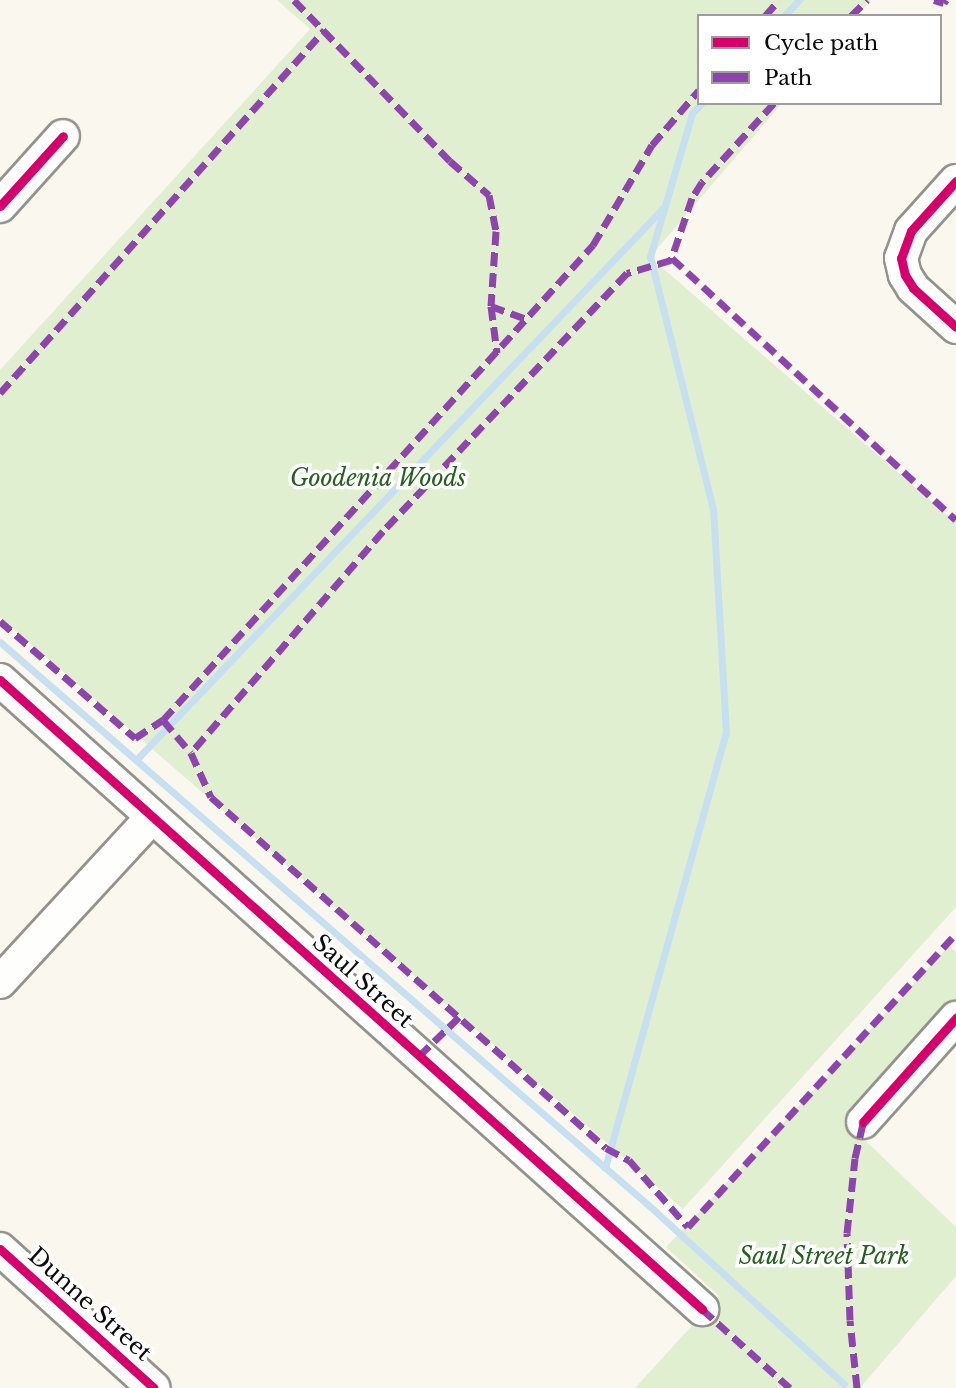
<!DOCTYPE html>
<style>
body{margin:0}
#map{position:relative;width:956px;height:1388px;overflow:hidden;background:#faf8ee;font-family:"Libre Baskerville",serif}
div>[style]{position:absolute}
.green>*{inset:0;background:#e0efcf}
.stream>*{height:7px;margin:-3.5px;padding:0 3.5px;transform-origin:3.5px;border-radius:3.5px;background:#c6e0f2}
.roads{filter:drop-shadow(2px 0 #93928d) drop-shadow(-2px 0 #93928d) drop-shadow(0 2px #93928d) drop-shadow(0 -2px #93928d)}
.minor>*{height:32px;margin:-16px;padding:0 16px;transform-origin:16px;border-radius:16px;background:#fefefc}
.quiet>*{height:7px;margin-top:-3.5px;transform-origin:0;background:repeating-linear-gradient(90deg,#8e44ad 0 14px,transparent 0 21px)}
.cycleway>*{height:9px;margin:-4.5px;padding:0 4.5px;transform-origin:4.5px;border-radius:4.5px;background:#d6006c}
span{translate:-50% -50%;white-space:nowrap;text-align:center;line-height:1.15;-webkit-text-stroke:7px #fff;paint-order:stroke}
.park-label{font-size:23px;color:#26601e;font-style:italic}
.street-label{font-size:23px;color:#0b0b0b}
.legend{position:absolute;left:697px;top:14px;width:245px;height:91px;box-sizing:border-box;background:#fff;border:2px solid #9d9d9d;margin:0;padding:9px 12px;list-style:none;font-size:21px;color:#0b0b0b}
.legend li{display:flex;align-items:center;gap:14px;height:35px}
.legend b{width:35px;border:2px solid #9d9d9d}
</style>
<div id="map">
<div class="green">
<div style="clip-path:polygon(277px 0,871px 0,857px 16px,699px 16px,699px 103px,782px 103px,650px 257px,956px 523px,956px 907px,683px 1209px,0 617px,0 370px,310px 29px)"></div>
<div style="clip-path:polygon(949px 946px,956px 952px,956px 1007px,850px 1126px,956px 1227px,956px 1276px,860px 1388px,635px 1388px,719px 1296px,666px 1247px)"></div>
</div>
<div class="stream">
<div style="left:784px;top:16px;width:22px;rotate:-47deg"></div>
<div style="left:0;top:642px;width:868px;rotate:40.98deg"></div>
<div style="left:655px;top:1211px;width:256px;rotate:42.5deg"></div>
<div style="left:136px;top:760px;width:766px;rotate:-46.32deg"></div>
<div style="left:605px;top:1168px;width:452px;rotate:-74.5deg"></div>
<div style="left:726px;top:733px;width:224px;rotate:-93.3deg"></div>
<div style="left:713px;top:509px;width:260px;rotate:-104deg"></div>
<div style="left:650px;top:257px;width:150px;rotate:-73.7deg"></div>
<div style="left:692px;top:113px;width:14px;rotate:-45deg"></div>
</div>
<div class="roads">
<div class="minor">
<div style="left:956px;top:181px;width:67px;rotate:132deg"></div>
<div style="left:911px;top:231px;width:29px;rotate:110deg"></div>
<div style="left:901px;top:258px;width:17px;rotate:77deg"></div>
<div style="left:905px;top:275px;width:15px;rotate:58deg"></div>
<div style="left:913px;top:288px;width:58px;rotate:42.2deg"></div>
<div style="left:0;top:206px;width:94px;rotate:-48deg"></div>
<div style="left:0;top:680px;width:943px;rotate:41.86deg"></div>
<div style="left:0;top:982px;width:224px;rotate:-47.3deg"></div>
<div style="left:863px;top:1122px;width:140px;rotate:-48.2deg"></div>
<div style="left:0;top:1249px;width:207px;rotate:42.1deg"></div>
</div>
</div>
<div class="quiet">
<div style="left:294px;top:0;width:224px;rotate:45.9deg"></div>
<div style="left:450px;top:161px;width:52px;rotate:41.1deg"></div>
<div style="left:489px;top:195px;width:37px;rotate:79deg"></div>
<div style="left:496px;top:231px;width:75px;rotate:93.8deg"></div>
<div style="left:491px;top:306px;width:47px;rotate:82.7deg"></div>
<div style="left:934px;top:0;width:10px;rotate:17deg"></div>
<div style="left:944px;top:3px;width:4px;rotate:-56deg"></div>
<div style="left:765px;top:16px;width:21px;rotate:-49deg"></div>
<div style="left:851px;top:16px;width:23px;rotate:-45deg"></div>
<div style="left:774px;top:103px;width:107px;rotate:132.3deg"></div>
<div style="left:702px;top:182px;width:19px;rotate:122deg"></div>
<div style="left:692px;top:198px;width:65px;rotate:108.7deg"></div>
<div style="left:671px;top:260px;width:46px;rotate:163.5deg"></div>
<div style="left:627px;top:273px;width:355px;rotate:133.4deg"></div>
<div style="left:383px;top:531px;width:294px;rotate:130.9deg"></div>
<div style="left:191px;top:753px;width:48px;rotate:65.6deg"></div>
<div style="left:211px;top:797px;width:528px;rotate:41.62deg"></div>
<div style="left:606px;top:1148px;width:26px;rotate:28deg"></div>
<div style="left:629px;top:1160px;width:89px;rotate:48.6deg"></div>
<div style="left:688px;top:1227px;width:397px;rotate:-47.6deg"></div>
<div style="left:672px;top:258px;width:386px;rotate:42.7deg"></div>
<div style="left:491px;top:306px;width:38px;rotate:20deg"></div>
<div style="left:0;top:393px;width:487px;rotate:-48.2deg"></div>
<div style="left:0;top:621px;width:179px;rotate:40.9deg"></div>
<div style="left:135px;top:738px;width:33px;rotate:-33deg"></div>
<div style="left:163px;top:720px;width:641px;rotate:-47.85deg"></div>
<div style="left:593px;top:245px;width:116px;rotate:-59.5deg"></div>
<div style="left:652px;top:145px;width:72px;rotate:-49.5deg"></div>
<div style="left:163px;top:720px;width:43px;rotate:49.7deg"></div>
<div style="left:419px;top:1056px;width:56px;rotate:-44.3deg"></div>
<div style="left:702px;top:1309px;width:118px;rotate:41.9deg"></div>
<div style="left:857px;top:1388px;width:68px;rotate:-95.9deg"></div>
<div style="left:850px;top:1320px;width:87px;rotate:-92deg"></div>
<div style="left:847px;top:1233px;width:75px;rotate:-83.9deg"></div>
<div style="left:855px;top:1158px;width:37px;rotate:-77deg"></div>
</div>
<div class="cycleway">
<div style="left:956px;top:181px;width:67px;rotate:132deg"></div>
<div style="left:911px;top:231px;width:29px;rotate:110deg"></div>
<div style="left:901px;top:258px;width:17px;rotate:77deg"></div>
<div style="left:905px;top:275px;width:15px;rotate:58deg"></div>
<div style="left:913px;top:288px;width:58px;rotate:42.2deg"></div>
<div style="left:0;top:206px;width:94px;rotate:-48deg"></div>
<div style="left:0;top:680px;width:943px;rotate:41.86deg"></div>
<div style="left:863px;top:1122px;width:140px;rotate:-48.2deg"></div>
<div style="left:0;top:1249px;width:207px;rotate:42.1deg"></div>
</div>
<div class="park-label">
<span style="left:378px;top:478px">Goodenia Woods</span>
<span style="left:824px;top:1256px">Saul Street Park</span>
</div>
<div class="street-label">
<span style="left:363px;top:981px;rotate:42deg">Saul Street</span>
<span style="left:90px;top:1304px;rotate:42deg">Dunne Street</span>
</div>
<ul class="legend">
<li><b style="height:9px;background:#d6006c"></b>Cycle path</li>
<li><b style="height:9px;background:#8e44ad"></b>Path</li>
</ul>
</div>
